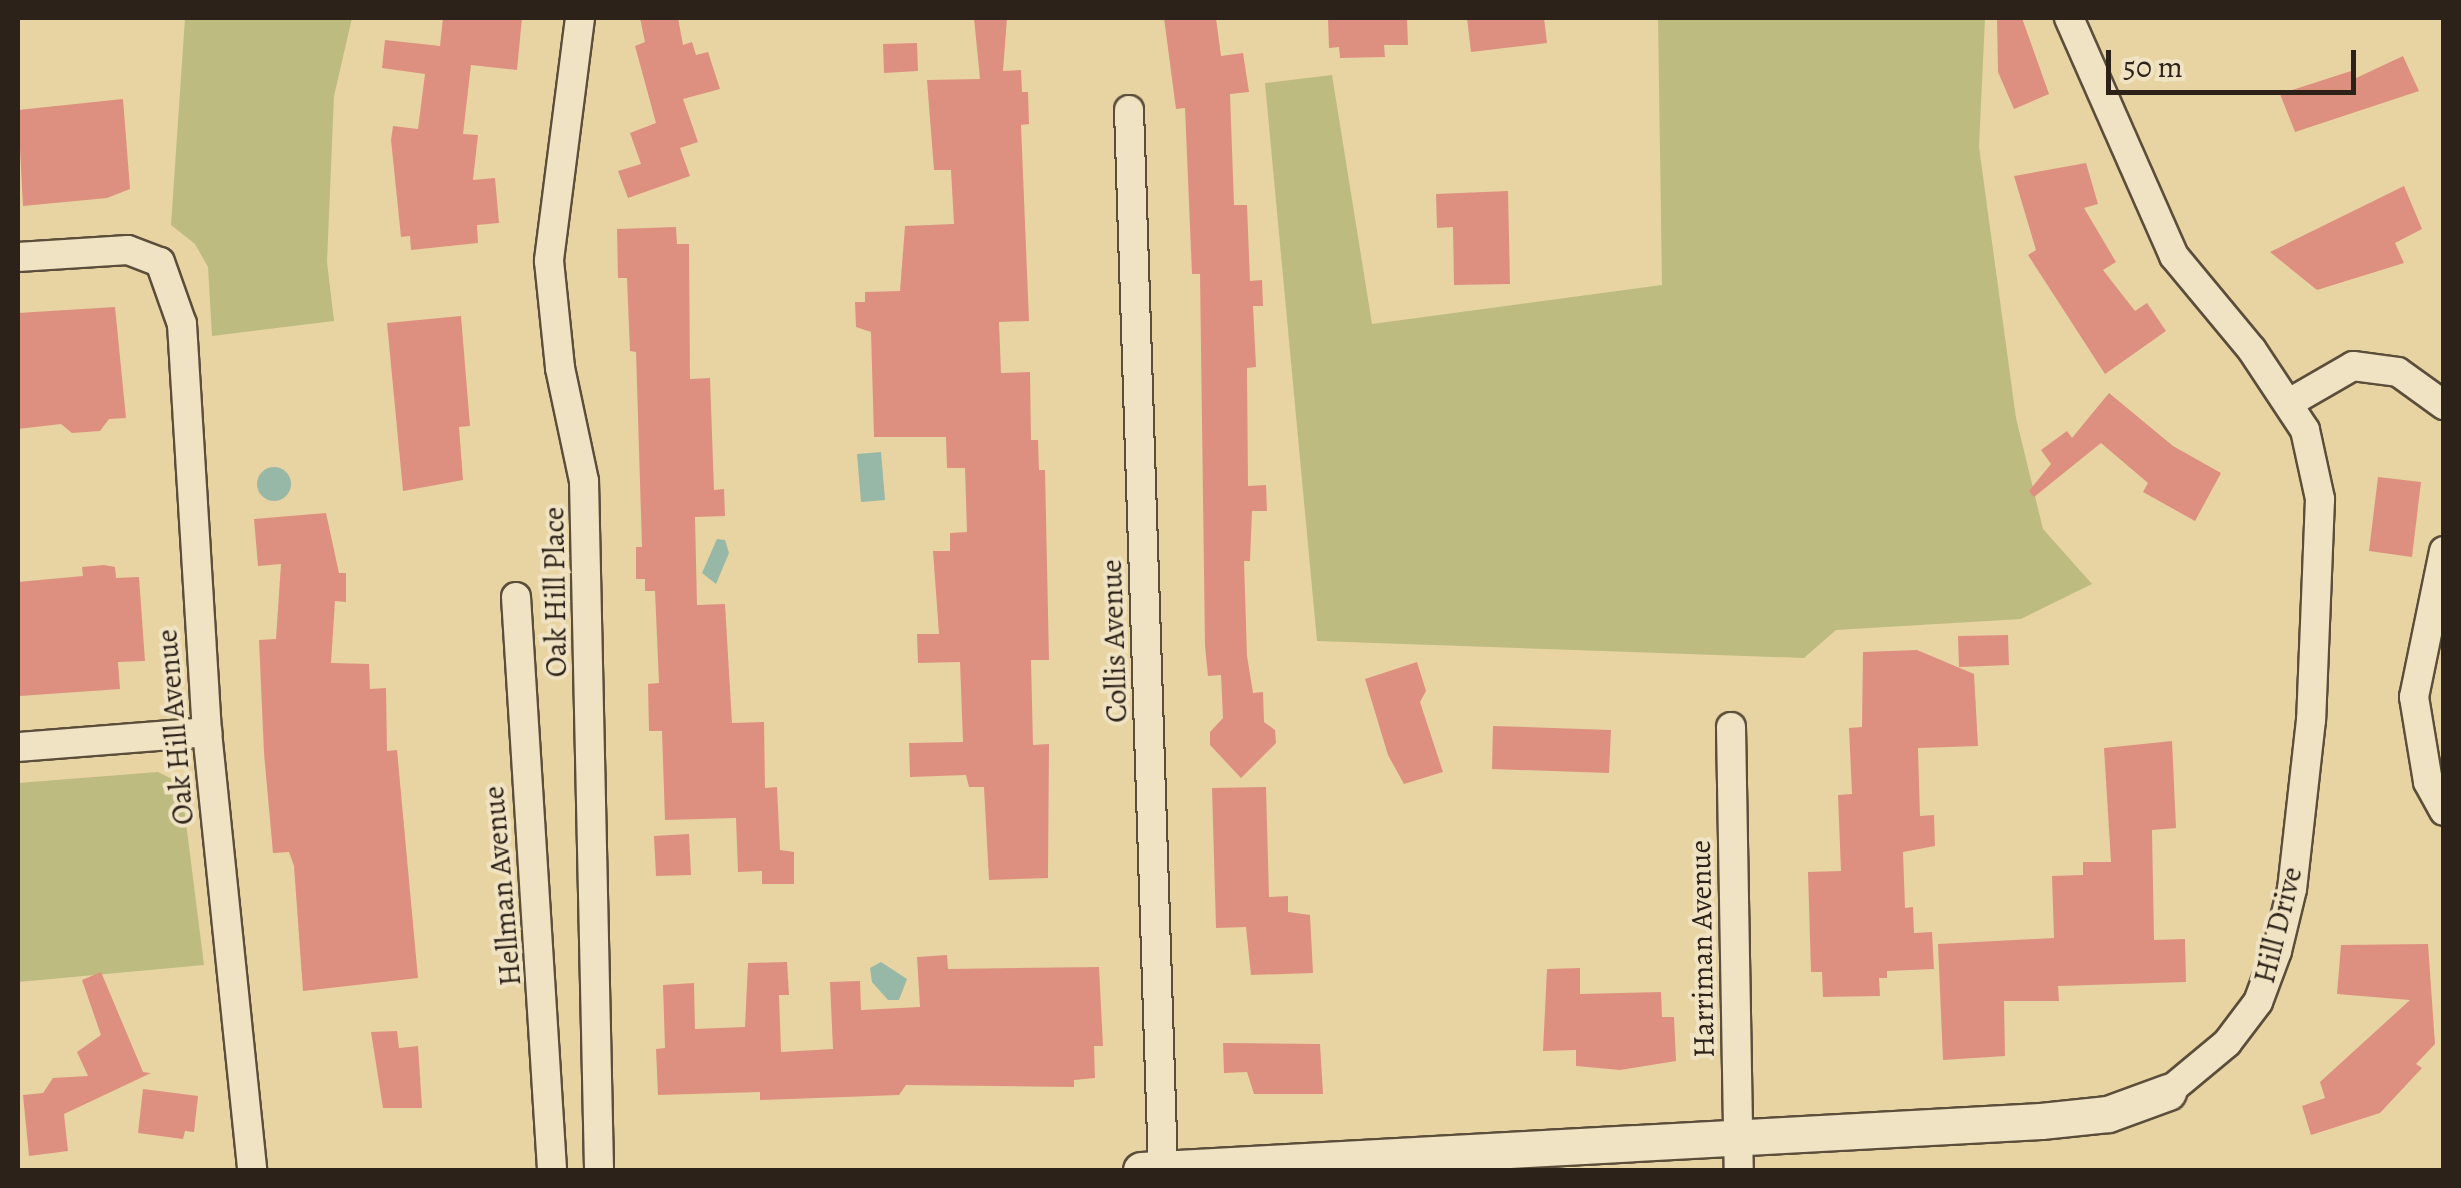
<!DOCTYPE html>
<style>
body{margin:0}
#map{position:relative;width:2461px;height:1188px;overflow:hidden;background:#e8d4a2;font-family:Alegreya,serif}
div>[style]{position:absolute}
.green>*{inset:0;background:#bdbb80}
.water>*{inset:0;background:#97b8a6}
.round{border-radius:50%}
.building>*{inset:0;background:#dd907f}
.roads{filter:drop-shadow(2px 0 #5b4e3b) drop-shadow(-2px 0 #5b4e3b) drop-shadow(0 2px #5b4e3b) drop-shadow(0 -2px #5b4e3b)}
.minor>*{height:28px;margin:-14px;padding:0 14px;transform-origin:14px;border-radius:14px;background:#f0e3c3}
.tertiary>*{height:35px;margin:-17.5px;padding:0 17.5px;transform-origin:17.5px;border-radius:17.5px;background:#f0e3c3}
span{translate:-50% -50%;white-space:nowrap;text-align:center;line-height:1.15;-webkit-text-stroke:8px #f0e3c3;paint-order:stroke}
.street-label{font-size:30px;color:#2c2219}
.frame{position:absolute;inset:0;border:20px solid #2c2219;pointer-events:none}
.scale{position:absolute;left:2106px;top:50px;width:250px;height:45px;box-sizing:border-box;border:5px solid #2c2219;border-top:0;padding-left:12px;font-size:30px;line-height:35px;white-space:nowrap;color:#2c2219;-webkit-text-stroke:8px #f0e3c3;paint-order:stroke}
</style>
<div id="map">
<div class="green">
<div style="clip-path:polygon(185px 18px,352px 18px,334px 96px,327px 262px,334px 321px,212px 336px,208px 267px,195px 244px,171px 225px)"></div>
<div style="clip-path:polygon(1658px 18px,1985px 18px,1979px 147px,2016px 418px,2043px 529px,2092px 584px,2021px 619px,1836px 630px,1804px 658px,1317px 641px,1265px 83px,1332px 75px,1372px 324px,1662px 285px)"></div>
<div style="clip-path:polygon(158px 772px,172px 779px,183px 799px,204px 965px,18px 982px,18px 783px)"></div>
</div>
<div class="water">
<div style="clip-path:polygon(881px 452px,885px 500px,861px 502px,857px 454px)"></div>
<div class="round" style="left:257px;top:467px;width:34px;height:34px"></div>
<div style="clip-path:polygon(717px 539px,725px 540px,729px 553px,716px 584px,702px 573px)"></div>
<div style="clip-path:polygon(881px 962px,907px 979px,899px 1000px,888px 1000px,872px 982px,870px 968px)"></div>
</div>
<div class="building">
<div style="clip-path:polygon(443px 18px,522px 18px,517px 70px,471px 65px,463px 134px,478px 135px,473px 180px,495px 178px,499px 223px,477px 225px,478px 243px,411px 250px,410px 236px,401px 237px,391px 140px,393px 126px,418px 129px,425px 74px,382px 68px,385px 40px,440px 46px)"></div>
<div style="clip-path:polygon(640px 18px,678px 18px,683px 45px,692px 42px,696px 55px,708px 52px,720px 89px,683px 99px,698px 142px,680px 148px,690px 176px,628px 198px,618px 171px,641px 164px,630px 133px,656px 123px,635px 46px,645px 42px)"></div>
<div style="clip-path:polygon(974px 18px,1007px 18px,1003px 71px,1021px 70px,1022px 92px,1028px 92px,1029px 124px,1021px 125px,1029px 321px,999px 322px,1001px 373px,1030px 372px,1031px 440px,1038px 440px,1039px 470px,1045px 470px,1049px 660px,1031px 660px,1033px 745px,1049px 744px,1048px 878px,989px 880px,984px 787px,969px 787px,966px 775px,910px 777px,909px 743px,963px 742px,960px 662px,918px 663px,917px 634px,939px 634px,933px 551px,950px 551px,950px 533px,967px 532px,965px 468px,947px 468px,946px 437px,874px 437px,871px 332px,856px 327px,855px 302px,865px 302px,865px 292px,900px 291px,905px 226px,954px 224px,951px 170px,934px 170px,927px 80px,980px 79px)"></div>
<div style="clip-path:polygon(1164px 18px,1216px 18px,1221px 56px,1243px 53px,1249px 92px,1230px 94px,1234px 205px,1247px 205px,1250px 281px,1262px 280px,1263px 306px,1253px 306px,1256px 367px,1247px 368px,1248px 486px,1266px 485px,1267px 511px,1252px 511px,1250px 561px,1244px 561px,1247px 656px,1253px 693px,1263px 692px,1264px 722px,1275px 730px,1276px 743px,1241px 778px,1210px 745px,1210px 732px,1223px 718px,1221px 675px,1208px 676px,1205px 646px,1200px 274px,1192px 274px,1185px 108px,1176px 109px)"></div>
<div style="clip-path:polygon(1328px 18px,1407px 18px,1408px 45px,1384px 45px,1385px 57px,1340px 58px,1339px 47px,1329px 48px)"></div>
<div style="clip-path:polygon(1467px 18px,1544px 18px,1547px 43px,1471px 52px)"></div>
<div style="clip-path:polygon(1997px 18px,2022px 18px,2049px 94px,2014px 109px,1998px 72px)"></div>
<div style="clip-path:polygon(917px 43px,918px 71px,884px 73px,883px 44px)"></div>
<div style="clip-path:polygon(2403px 56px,2419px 91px,2295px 132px,2280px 94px,2351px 71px,2354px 79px)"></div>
<div style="clip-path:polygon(123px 99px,130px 189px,107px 198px,23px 206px,18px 110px)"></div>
<div style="clip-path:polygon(2086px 163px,2098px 204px,2084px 208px,2116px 262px,2103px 270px,2135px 311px,2147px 303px,2166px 331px,2105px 374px,2028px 255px,2036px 250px,2014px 176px)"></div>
<div style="clip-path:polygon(2404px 186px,2422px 229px,2395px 243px,2404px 263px,2317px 290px,2270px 252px)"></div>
<div style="clip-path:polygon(1508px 191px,1510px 284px,1454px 285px,1453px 227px,1437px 228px,1436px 194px)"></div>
<div style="clip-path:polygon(676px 227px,677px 244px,689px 244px,690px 379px,710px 378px,714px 490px,724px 489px,725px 516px,695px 517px,697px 605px,725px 604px,732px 723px,764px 722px,765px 788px,777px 787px,780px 850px,794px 852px,794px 884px,762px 884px,762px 871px,738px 872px,736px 818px,665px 820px,662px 731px,649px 731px,648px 684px,659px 683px,655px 591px,645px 591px,645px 579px,636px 579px,636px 547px,642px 547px,636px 352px,630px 351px,627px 278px,618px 278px,617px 229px)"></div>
<div style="clip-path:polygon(115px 307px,126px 418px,109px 419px,100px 431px,72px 433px,61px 424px,18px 429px,18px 313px)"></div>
<div style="clip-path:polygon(461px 316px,470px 426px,459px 427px,463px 480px,403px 491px,387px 323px)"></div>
<div style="clip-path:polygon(2109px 393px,2173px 446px,2221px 473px,2195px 521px,2143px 492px,2148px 483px,2101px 443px,2034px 497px,2029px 491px,2051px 464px,2041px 450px,2067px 431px,2072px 438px)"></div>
<div style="clip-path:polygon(2378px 477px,2421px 482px,2412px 557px,2369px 551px)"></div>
<div style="clip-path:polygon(326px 513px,339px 573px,346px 573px,346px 602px,335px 601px,331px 663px,369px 664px,370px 689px,386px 688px,387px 751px,397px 750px,418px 978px,303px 991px,294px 866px,289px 852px,273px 853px,264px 753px,259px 640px,276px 639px,281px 564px,258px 566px,254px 519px)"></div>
<div style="clip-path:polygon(104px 565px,115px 567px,116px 578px,139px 577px,145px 661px,118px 662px,120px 689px,20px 696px,18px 582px,83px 576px,82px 567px)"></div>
<div style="clip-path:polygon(2008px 635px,2009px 665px,1959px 667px,1958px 636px)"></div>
<div style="clip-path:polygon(1917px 650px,1974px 674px,1978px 746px,1918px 748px,1920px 816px,1934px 815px,1935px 846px,1903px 852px,1905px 908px,1913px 907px,1914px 933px,1932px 932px,1934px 969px,1887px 971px,1887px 978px,1879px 978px,1880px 996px,1823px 997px,1822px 972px,1811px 972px,1808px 872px,1841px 871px,1838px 795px,1852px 794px,1849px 728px,1862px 727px,1863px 652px)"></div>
<div style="clip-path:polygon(1417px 662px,1426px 691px,1420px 702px,1443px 772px,1404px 784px,1388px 755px,1365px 679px)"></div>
<div style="clip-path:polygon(1493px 726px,1611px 730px,1609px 773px,1492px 769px)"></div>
<div style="clip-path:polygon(2172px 741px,2176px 828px,2152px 830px,2154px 940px,2185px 939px,2186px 982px,2058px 986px,2059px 1001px,2004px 1001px,2005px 1056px,1943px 1060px,1938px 944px,2054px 938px,2052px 876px,2083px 875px,2083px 862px,2111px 862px,2104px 748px)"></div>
<div style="clip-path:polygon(1266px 787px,1269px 897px,1288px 896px,1288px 912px,1310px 915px,1313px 973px,1251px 975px,1246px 927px,1216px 928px,1212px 788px)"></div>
<div style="clip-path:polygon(689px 834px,691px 875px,656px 876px,654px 836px)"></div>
<div style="clip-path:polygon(2428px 944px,2435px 1044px,2416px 1064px,2422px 1068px,2380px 1113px,2311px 1135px,2302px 1106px,2325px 1098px,2320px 1082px,2410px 1000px,2337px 994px,2341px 945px)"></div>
<div style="clip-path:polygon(947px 955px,948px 969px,1099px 967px,1103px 1046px,1094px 1046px,1095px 1078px,1074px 1080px,1074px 1087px,906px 1085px,899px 1095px,760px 1100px,760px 1092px,658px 1095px,656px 1049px,665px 1048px,663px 985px,694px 983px,695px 1029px,745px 1027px,748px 963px,787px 962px,789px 995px,779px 995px,781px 1052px,833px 1049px,830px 982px,860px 981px,861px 1010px,920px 1007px,917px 957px)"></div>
<div style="clip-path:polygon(1580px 968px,1580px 994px,1661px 992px,1662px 1017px,1674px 1017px,1676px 1061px,1620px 1070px,1576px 1066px,1576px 1050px,1543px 1051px,1547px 969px)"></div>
<div style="clip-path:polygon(101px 972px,143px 1072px,151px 1073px,64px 1114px,68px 1151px,29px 1156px,23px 1095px,43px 1093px,53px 1078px,88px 1076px,77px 1052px,101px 1035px,82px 980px)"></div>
<div style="clip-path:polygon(397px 1031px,399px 1048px,418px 1046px,422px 1108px,383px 1108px,371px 1032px)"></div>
<div style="clip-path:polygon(1223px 1043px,1320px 1044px,1323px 1094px,1254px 1094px,1247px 1072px,1224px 1073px)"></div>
<div style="clip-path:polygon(143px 1089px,198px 1096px,194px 1132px,185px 1131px,183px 1139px,138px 1133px)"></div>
</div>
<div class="roads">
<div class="minor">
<div style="left:580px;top:18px;width:245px;rotate:97.3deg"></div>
<div style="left:549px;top:261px;width:108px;rotate:84.1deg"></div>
<div style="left:560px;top:368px;width:116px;rotate:78deg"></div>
<div style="left:584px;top:481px;width:689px;rotate:88.75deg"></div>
<div style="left:2069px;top:18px;width:260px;rotate:66.2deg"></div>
<div style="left:2174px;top:256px;width:122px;rotate:50.3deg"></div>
<div style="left:2252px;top:350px;width:96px;rotate:56.5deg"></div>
<div style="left:2305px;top:430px;width:71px;rotate:77.7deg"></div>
<div style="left:2320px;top:499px;width:221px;rotate:92.3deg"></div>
<div style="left:2311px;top:720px;width:170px;rotate:96.4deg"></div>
<div style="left:2292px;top:889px;width:64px;rotate:103.6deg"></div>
<div style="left:2277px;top:951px;width:54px;rotate:110.4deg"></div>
<div style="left:2258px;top:1002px;width:51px;rotate:127.1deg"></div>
<div style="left:2227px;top:1043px;width:77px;rotate:140.3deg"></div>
<div style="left:1129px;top:110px;width:1061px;rotate:88.16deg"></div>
<div style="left:18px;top:257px;width:110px;rotate:-3.6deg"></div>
<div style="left:128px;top:250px;width:34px;rotate:21deg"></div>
<div style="left:160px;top:262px;width:66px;rotate:70.5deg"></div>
<div style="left:182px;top:324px;width:409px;rotate:86.5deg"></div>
<div style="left:207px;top:732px;width:440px;rotate:84.1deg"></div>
<div style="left:2289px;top:403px;width:74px;rotate:-30deg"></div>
<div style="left:2353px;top:366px;width:45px;rotate:7.6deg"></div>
<div style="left:2398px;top:372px;width:57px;rotate:35.7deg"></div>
<div style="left:2444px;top:551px;width:149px;rotate:101.6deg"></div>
<div style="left:2414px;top:697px;width:86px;rotate:80.6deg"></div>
<div style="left:2428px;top:782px;width:33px;rotate:61deg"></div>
<div style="left:516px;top:597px;width:574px;rotate:86.4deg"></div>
<div style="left:1731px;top:727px;width:443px;rotate:89deg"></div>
<div style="left:18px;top:747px;width:190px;rotate:-4.5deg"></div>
</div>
<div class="tertiary">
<div style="left:1141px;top:1170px;width:901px;rotate:-3.12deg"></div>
<div style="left:2041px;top:1121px;width:67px;rotate:-6deg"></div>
<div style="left:2108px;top:1114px;width:64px;rotate:-20.1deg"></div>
</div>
</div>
<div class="street-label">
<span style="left:555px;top:592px;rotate:-91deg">Oak Hill Place</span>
<span style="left:1114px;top:641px;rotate:-92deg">Collis Avenue</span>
<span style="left:175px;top:727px;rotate:-95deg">Oak Hill Avenue</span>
<span style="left:502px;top:886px;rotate:-95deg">Hellman Avenue</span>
<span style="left:2278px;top:925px;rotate:-76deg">Hill Drive</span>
<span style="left:1702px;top:949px;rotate:-91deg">Harriman Avenue</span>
</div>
<div class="frame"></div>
<div class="scale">50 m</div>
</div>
